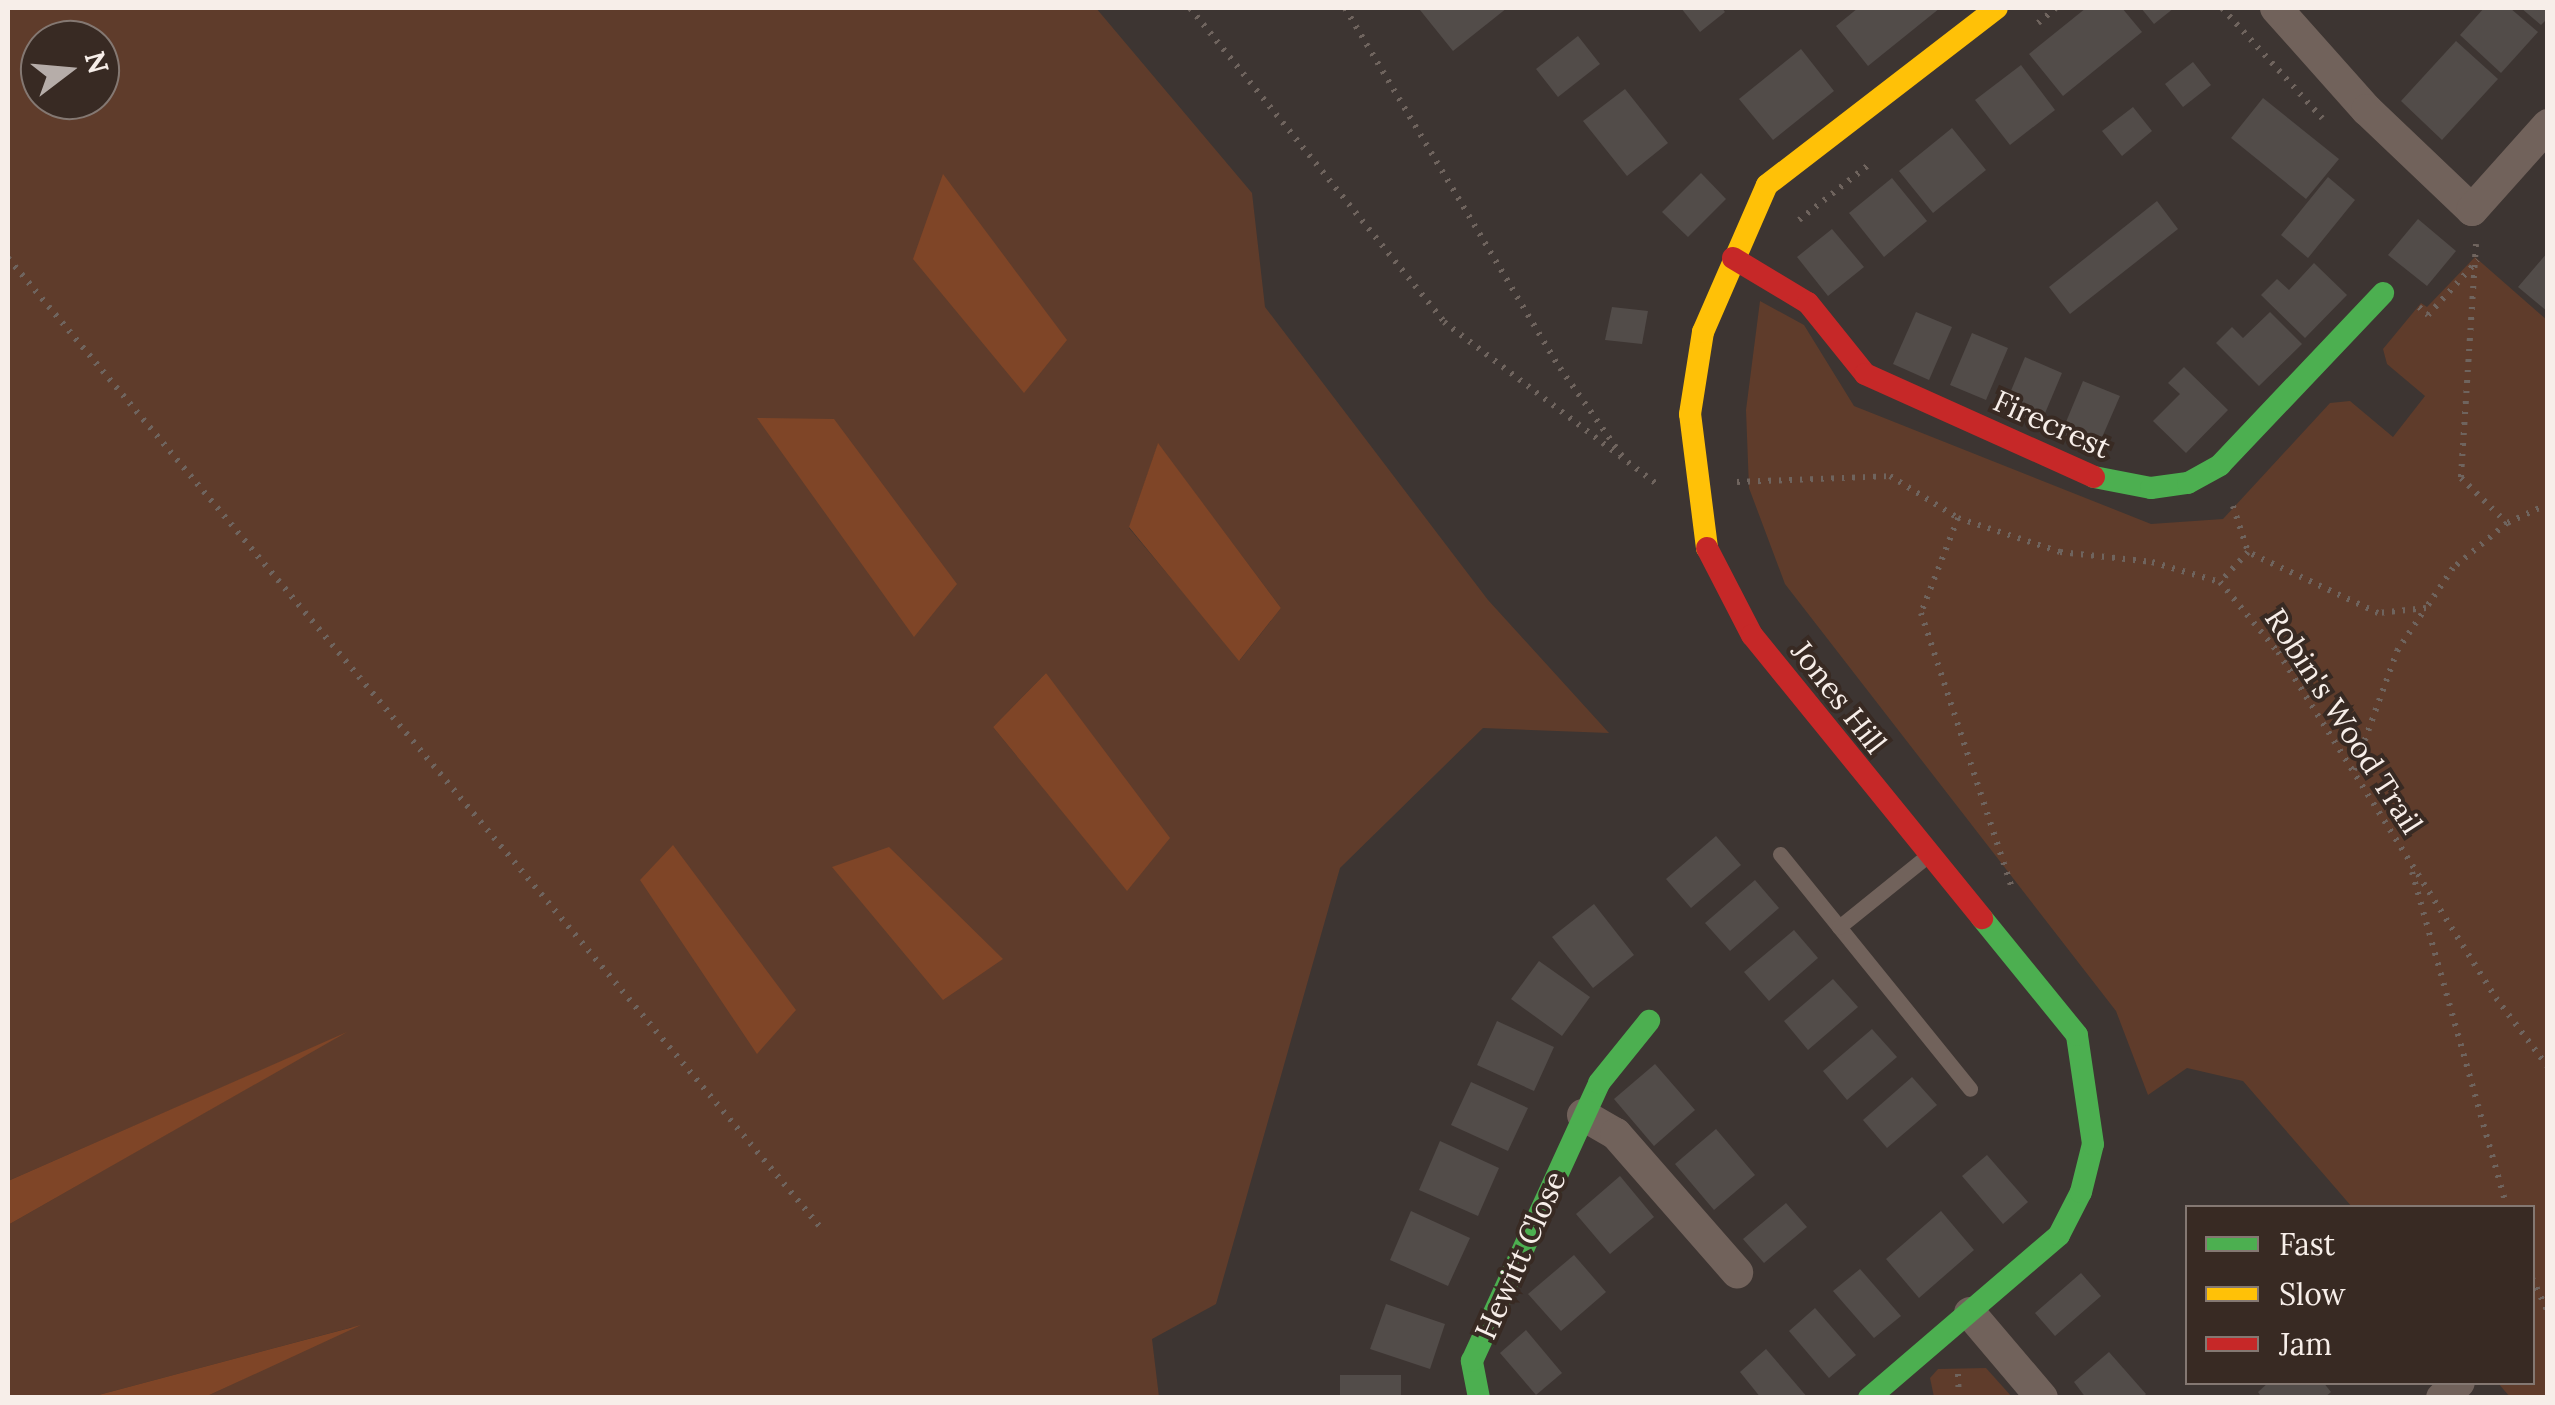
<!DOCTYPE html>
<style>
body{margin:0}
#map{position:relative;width:2555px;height:1405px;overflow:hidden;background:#3d3532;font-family:Lora,serif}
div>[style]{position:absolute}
.green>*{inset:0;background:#5f3c2b}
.water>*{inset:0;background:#7f4527}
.building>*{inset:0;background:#524c49}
.path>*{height:6px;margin-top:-3px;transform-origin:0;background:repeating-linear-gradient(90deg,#6f645e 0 2.5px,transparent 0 10.5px)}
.lane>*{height:15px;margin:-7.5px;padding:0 7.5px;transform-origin:7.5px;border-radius:7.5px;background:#71625b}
.street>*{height:32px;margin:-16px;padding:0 16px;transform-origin:16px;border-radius:16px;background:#71625b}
.fast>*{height:22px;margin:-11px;padding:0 11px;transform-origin:11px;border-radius:11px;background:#4caf50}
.slow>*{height:22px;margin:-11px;padding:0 11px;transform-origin:11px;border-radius:11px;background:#ffc107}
.jam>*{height:22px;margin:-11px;padding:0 11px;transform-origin:11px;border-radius:11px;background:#c62828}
span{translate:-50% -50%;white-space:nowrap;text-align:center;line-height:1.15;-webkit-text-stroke:8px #382a23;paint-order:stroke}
.street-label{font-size:30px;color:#f7eee9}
.frame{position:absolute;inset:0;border:10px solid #f7eee9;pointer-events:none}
.legend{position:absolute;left:2185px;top:1205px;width:350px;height:180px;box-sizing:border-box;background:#382a23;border:2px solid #847872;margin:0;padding:12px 18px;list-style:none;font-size:30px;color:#f7eee9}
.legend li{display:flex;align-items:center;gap:20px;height:50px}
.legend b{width:50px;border:2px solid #847872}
.north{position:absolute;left:20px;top:20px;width:100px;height:100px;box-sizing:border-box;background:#382a23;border:2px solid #847872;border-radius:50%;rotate:74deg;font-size:28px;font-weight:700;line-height:40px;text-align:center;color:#f7eee9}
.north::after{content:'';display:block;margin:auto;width:35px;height:45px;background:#b6ada9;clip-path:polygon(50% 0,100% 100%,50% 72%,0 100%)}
</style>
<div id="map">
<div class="green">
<div style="clip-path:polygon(evenodd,8px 8px,1096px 8px,1252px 193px,1265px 307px,1488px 600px,1609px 733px,1483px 728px,1340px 868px,1216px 1304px,1152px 1339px,1159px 1397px,205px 1397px,353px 1327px,91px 1397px,8px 1397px,8px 1225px,335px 1038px,8px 1181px,8px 8px,40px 40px,100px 40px,100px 100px,40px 100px,40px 40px,8px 8px,1158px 444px,1281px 608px,1240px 660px,1129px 528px,1158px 444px,8px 8px,1046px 673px,1127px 890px,993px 727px,1046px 673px)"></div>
<div style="clip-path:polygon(2475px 257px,2547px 320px,2547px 1397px,2510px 1397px,2498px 1383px,2532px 1382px,2532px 1208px,2352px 1207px,2243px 1081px,2187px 1068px,2148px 1095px,2116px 1011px,1785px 584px,1749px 488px,1746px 410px,1760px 301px,1804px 325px,1854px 406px,2151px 524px,2223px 519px,2330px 403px,2350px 401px,2393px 437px,2425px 396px,2387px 364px,2383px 349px,2421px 303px,2427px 307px)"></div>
<div style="clip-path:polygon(1986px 1368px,2012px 1397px,1934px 1397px,1930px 1378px,1938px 1369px)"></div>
</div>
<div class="water">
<div style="clip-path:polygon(943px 174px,1067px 340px,1024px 393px,913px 259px)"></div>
<div style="clip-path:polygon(757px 418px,834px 419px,957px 584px,914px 637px)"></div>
<div style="clip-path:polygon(1158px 443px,1281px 608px,1239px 661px,1129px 527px)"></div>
<div style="clip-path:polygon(1046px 673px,1170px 838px,1127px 891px,993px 727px)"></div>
<div style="clip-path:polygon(673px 845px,796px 1010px,757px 1054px,640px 880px)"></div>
<div style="clip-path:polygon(889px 847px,1003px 959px,943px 1000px,832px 867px)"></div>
<div style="clip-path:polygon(347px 1032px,8px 1225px,8px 1181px)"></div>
<div style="clip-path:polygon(361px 1325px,205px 1397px,91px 1397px)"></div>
</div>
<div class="building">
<div style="clip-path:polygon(1507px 8px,1453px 51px,1420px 10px,1422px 8px)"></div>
<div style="clip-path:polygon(1681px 8px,1722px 8px,1725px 12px,1700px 32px)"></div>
<div style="clip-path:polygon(1858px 8px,1940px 8px,1868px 66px,1836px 26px)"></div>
<div style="clip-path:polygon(2086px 8px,2122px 8px,2142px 32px,2063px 96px,2029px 54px)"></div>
<div style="clip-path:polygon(2141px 8px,2174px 8px,2154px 24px)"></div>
<div style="clip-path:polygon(2484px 8px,2510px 8px,2538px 32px,2501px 73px,2460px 35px)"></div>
<div style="clip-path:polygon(2521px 8px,2548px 8px,2548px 18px,2541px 25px)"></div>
<div style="clip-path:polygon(1578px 36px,1600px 64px,1558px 97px,1536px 69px)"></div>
<div style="clip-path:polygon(2456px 41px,2498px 79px,2442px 140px,2401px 101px)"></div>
<div style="clip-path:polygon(1801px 49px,1834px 91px,1773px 140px,1739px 99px)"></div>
<div style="clip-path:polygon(2193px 62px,2211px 85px,2183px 107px,2165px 84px)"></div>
<div style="clip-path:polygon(2021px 65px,2055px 110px,2010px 145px,1975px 100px)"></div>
<div style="clip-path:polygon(1625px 89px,1668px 143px,1627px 176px,1583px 121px)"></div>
<div style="clip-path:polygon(2263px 98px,2339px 159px,2306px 199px,2231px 138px)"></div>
<div style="clip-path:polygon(2133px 107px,2152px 131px,2122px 156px,2102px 131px)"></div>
<div style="clip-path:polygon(1952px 128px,1986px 170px,1933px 213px,1899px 171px)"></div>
<div style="clip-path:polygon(1701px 173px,1726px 199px,1688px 237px,1662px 212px)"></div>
<div style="clip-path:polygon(2328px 177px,2355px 200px,2308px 258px,2281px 235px)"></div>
<div style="clip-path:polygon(1892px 178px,1927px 221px,1884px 257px,1849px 213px)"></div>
<div style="clip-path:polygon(2157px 201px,2178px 229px,2070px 314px,2049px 287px)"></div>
<div style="clip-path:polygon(2418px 219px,2456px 251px,2427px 286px,2388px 255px)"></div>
<div style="clip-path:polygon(1832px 229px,1864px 267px,1828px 296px,1797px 257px)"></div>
<div style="clip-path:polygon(2548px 252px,2548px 312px,2518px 287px)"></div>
<div style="clip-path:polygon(2314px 263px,2347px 295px,2305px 338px,2261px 295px,2277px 279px,2289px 290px)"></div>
<div style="clip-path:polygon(1612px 307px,1648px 311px,1642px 344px,1605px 340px)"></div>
<div style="clip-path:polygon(1916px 312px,1952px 327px,1929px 380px,1893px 364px)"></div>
<div style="clip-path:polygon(2270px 312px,2302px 344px,2259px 386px,2216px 343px,2232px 327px,2243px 338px)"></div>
<div style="clip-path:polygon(1972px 333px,2008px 348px,1986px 400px,1950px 385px)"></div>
<div style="clip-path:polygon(2025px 357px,2062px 373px,2040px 425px,2003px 410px)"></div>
<div style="clip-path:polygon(2184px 367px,2228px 410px,2186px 453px,2153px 421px,2180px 394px,2168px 383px)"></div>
<div style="clip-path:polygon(2083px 381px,2120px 396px,2097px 449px,2061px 434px)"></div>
<div style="clip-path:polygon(1716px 836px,1741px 865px,1691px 908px,1666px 879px)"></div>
<div style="clip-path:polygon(1755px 880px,1779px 908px,1730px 951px,1705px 923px)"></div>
<div style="clip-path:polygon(1594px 904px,1634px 955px,1593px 988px,1552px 937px)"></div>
<div style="clip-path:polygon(1794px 930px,1818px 958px,1769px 1001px,1744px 972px)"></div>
<div style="clip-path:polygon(1539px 961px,1590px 997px,1562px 1036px,1511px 999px)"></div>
<div style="clip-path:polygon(1833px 979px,1858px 1007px,1808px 1050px,1784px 1021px)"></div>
<div style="clip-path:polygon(1497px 1021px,1554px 1047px,1534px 1091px,1477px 1065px)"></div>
<div style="clip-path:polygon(1872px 1029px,1897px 1057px,1847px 1100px,1823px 1071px)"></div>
<div style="clip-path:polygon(1655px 1064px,1695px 1110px,1654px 1146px,1614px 1099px)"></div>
<div style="clip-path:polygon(1912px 1077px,1937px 1105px,1887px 1148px,1863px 1120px)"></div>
<div style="clip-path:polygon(1471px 1082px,1528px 1108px,1508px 1151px,1451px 1125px)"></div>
<div style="clip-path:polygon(1716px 1129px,1755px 1175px,1714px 1210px,1675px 1164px)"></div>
<div style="clip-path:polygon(1440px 1141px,1499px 1168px,1478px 1216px,1419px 1190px)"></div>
<div style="clip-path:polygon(1987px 1155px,2028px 1202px,2003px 1224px,1962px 1176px)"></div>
<div style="clip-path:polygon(1620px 1176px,1654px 1217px,1610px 1254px,1576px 1214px)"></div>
<div style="clip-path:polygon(1786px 1203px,1807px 1227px,1764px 1263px,1743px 1239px)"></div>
<div style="clip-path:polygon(1411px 1211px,1470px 1238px,1448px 1286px,1390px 1260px)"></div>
<div style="clip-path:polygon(1941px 1211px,1974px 1250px,1919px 1298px,1886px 1259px)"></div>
<div style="clip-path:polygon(1574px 1255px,1606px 1292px,1561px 1331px,1528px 1294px)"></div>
<div style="clip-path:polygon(1860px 1269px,1901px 1316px,1874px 1338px,1833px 1291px)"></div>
<div style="clip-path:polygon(2081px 1273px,2101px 1296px,2055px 1336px,2035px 1313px)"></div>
<div style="clip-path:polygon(1386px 1304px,1445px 1324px,1430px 1369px,1370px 1349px)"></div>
<div style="clip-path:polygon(1815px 1308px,1856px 1355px,1829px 1378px,1789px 1331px)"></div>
<div style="clip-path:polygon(1526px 1330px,1562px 1373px,1536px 1395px,1500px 1353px)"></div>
<div style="clip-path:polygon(1766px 1349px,1808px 1398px,1761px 1398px,1740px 1372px)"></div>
<div style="clip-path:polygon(2109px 1352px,2146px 1394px,2142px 1398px,2086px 1398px,2074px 1382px)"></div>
<div style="clip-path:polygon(1340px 1375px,1401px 1375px,1401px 1398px,1340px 1398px)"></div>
<div style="clip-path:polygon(2269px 1382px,2323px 1382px,2331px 1392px,2324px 1398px,2262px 1398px,2258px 1392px)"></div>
</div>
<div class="path">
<div style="left:1190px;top:8px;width:404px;rotate:51deg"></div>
<div style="left:1444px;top:322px;width:268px;rotate:37.3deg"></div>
<div style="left:1345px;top:8px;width:419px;rotate:59.2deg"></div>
<div style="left:1560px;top:368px;width:108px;rotate:54.8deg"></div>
<div style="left:2222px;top:8px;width:149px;rotate:47.7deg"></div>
<div style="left:2038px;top:23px;width:23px;rotate:-40deg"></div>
<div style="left:1799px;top:220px;width:92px;rotate:-38.4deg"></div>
<div style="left:2476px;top:244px;width:234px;rotate:93.7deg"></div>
<div style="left:2461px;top:478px;width:64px;rotate:44.4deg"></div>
<div style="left:8px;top:258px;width:1266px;rotate:50.03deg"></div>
<div style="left:2419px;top:307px;width:12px;rotate:42deg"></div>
<div style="left:2428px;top:315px;width:74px;rotate:-47.7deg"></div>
<div style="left:1737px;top:482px;width:153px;rotate:-2.2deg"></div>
<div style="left:1890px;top:476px;width:80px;rotate:31.7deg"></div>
<div style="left:1958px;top:518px;width:108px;rotate:18.4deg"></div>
<div style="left:2060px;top:552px;width:93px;rotate:6.2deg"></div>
<div style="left:2152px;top:562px;width:71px;rotate:16.4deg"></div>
<div style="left:2548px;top:504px;width:45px;rotate:155.1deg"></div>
<div style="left:2507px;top:523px;width:70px;rotate:140.2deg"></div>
<div style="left:2453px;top:568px;width:48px;rotate:124deg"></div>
<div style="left:2426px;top:608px;width:48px;rotate:174.1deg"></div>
<div style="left:2378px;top:613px;width:144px;rotate:-154.9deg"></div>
<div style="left:2248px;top:552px;width:41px;rotate:133deg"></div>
<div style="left:2220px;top:582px;width:91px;rotate:50.4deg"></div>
<div style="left:2278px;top:652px;width:409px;rotate:57.8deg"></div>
<div style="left:2496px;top:998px;width:86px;rotate:53deg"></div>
<div style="left:2233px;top:506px;width:48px;rotate:71.9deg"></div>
<div style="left:1958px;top:518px;width:102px;rotate:111.3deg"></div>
<div style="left:1921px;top:613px;width:287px;rotate:71.7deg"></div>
<div style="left:2354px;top:770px;width:127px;rotate:-70.1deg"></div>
<div style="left:2397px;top:651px;width:50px;rotate:-56.3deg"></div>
<div style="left:2412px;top:872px;width:349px;rotate:74.2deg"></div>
<div style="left:2532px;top:1278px;width:38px;rotate:65deg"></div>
<div style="left:1958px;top:1374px;width:24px;rotate:88deg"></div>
</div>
<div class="lane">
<div style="left:1780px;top:854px;width:302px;rotate:51deg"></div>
<div style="left:1839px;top:927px;width:113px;rotate:-38.9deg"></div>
</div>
<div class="street">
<div style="left:2276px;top:8px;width:137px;rotate:48.3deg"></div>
<div style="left:2367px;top:110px;width:145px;rotate:43.6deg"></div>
<div style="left:2472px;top:210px;width:114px;rotate:-48.2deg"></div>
<div style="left:1583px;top:1115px;width:38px;rotate:30deg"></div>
<div style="left:1616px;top:1134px;width:184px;rotate:48.8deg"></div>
<div style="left:1970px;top:1313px;width:111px;rotate:49.7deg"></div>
<div style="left:2442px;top:1398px;width:23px;rotate:-43deg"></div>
</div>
<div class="fast">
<div style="left:2094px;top:477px;width:58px;rotate:10.9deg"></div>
<div style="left:2151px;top:488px;width:37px;rotate:-8deg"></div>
<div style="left:2188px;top:483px;width:37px;rotate:-29deg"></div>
<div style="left:2220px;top:465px;width:237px;rotate:-46.5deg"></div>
<div style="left:1479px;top:1398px;width:38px;rotate:-101deg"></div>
<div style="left:1472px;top:1361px;width:306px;rotate:-65.4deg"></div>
<div style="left:1599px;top:1083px;width:80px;rotate:-51.1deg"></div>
<div style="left:1869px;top:1398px;width:250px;rotate:-40.6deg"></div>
<div style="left:2059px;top:1235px;width:48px;rotate:-62.9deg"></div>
<div style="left:2081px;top:1192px;width:49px;rotate:-76deg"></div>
<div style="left:2093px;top:1144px;width:110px;rotate:-98.4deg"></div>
<div style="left:2077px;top:1035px;width:151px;rotate:-129.1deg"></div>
</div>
<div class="slow">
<div style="left:1707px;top:548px;width:135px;rotate:-97.2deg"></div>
<div style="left:1690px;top:414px;width:83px;rotate:-81deg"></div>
<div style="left:1703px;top:332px;width:160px;rotate:-66.5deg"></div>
<div style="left:1767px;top:185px;width:290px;rotate:-37.6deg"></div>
</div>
<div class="jam">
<div style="left:1733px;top:258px;width:87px;rotate:31deg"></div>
<div style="left:1808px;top:303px;width:91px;rotate:51.2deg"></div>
<div style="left:1865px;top:374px;width:251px;rotate:24.2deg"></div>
<div style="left:1707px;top:548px;width:98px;rotate:62.7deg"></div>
<div style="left:1752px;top:635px;width:365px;rotate:50.9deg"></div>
</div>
<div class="street-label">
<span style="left:2052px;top:424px;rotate:24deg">Firecrest</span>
<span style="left:1839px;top:697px;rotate:52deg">Jones Hill</span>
<span style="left:2344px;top:721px;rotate:57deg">Robin's Wood Trail</span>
<span style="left:1520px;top:1255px;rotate:-66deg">Hewitt Close</span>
</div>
<div class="frame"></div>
<ul class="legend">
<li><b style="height:12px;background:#4caf50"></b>Fast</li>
<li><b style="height:12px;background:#ffc107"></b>Slow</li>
<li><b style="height:12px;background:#c62828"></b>Jam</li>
</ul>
<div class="north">N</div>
</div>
